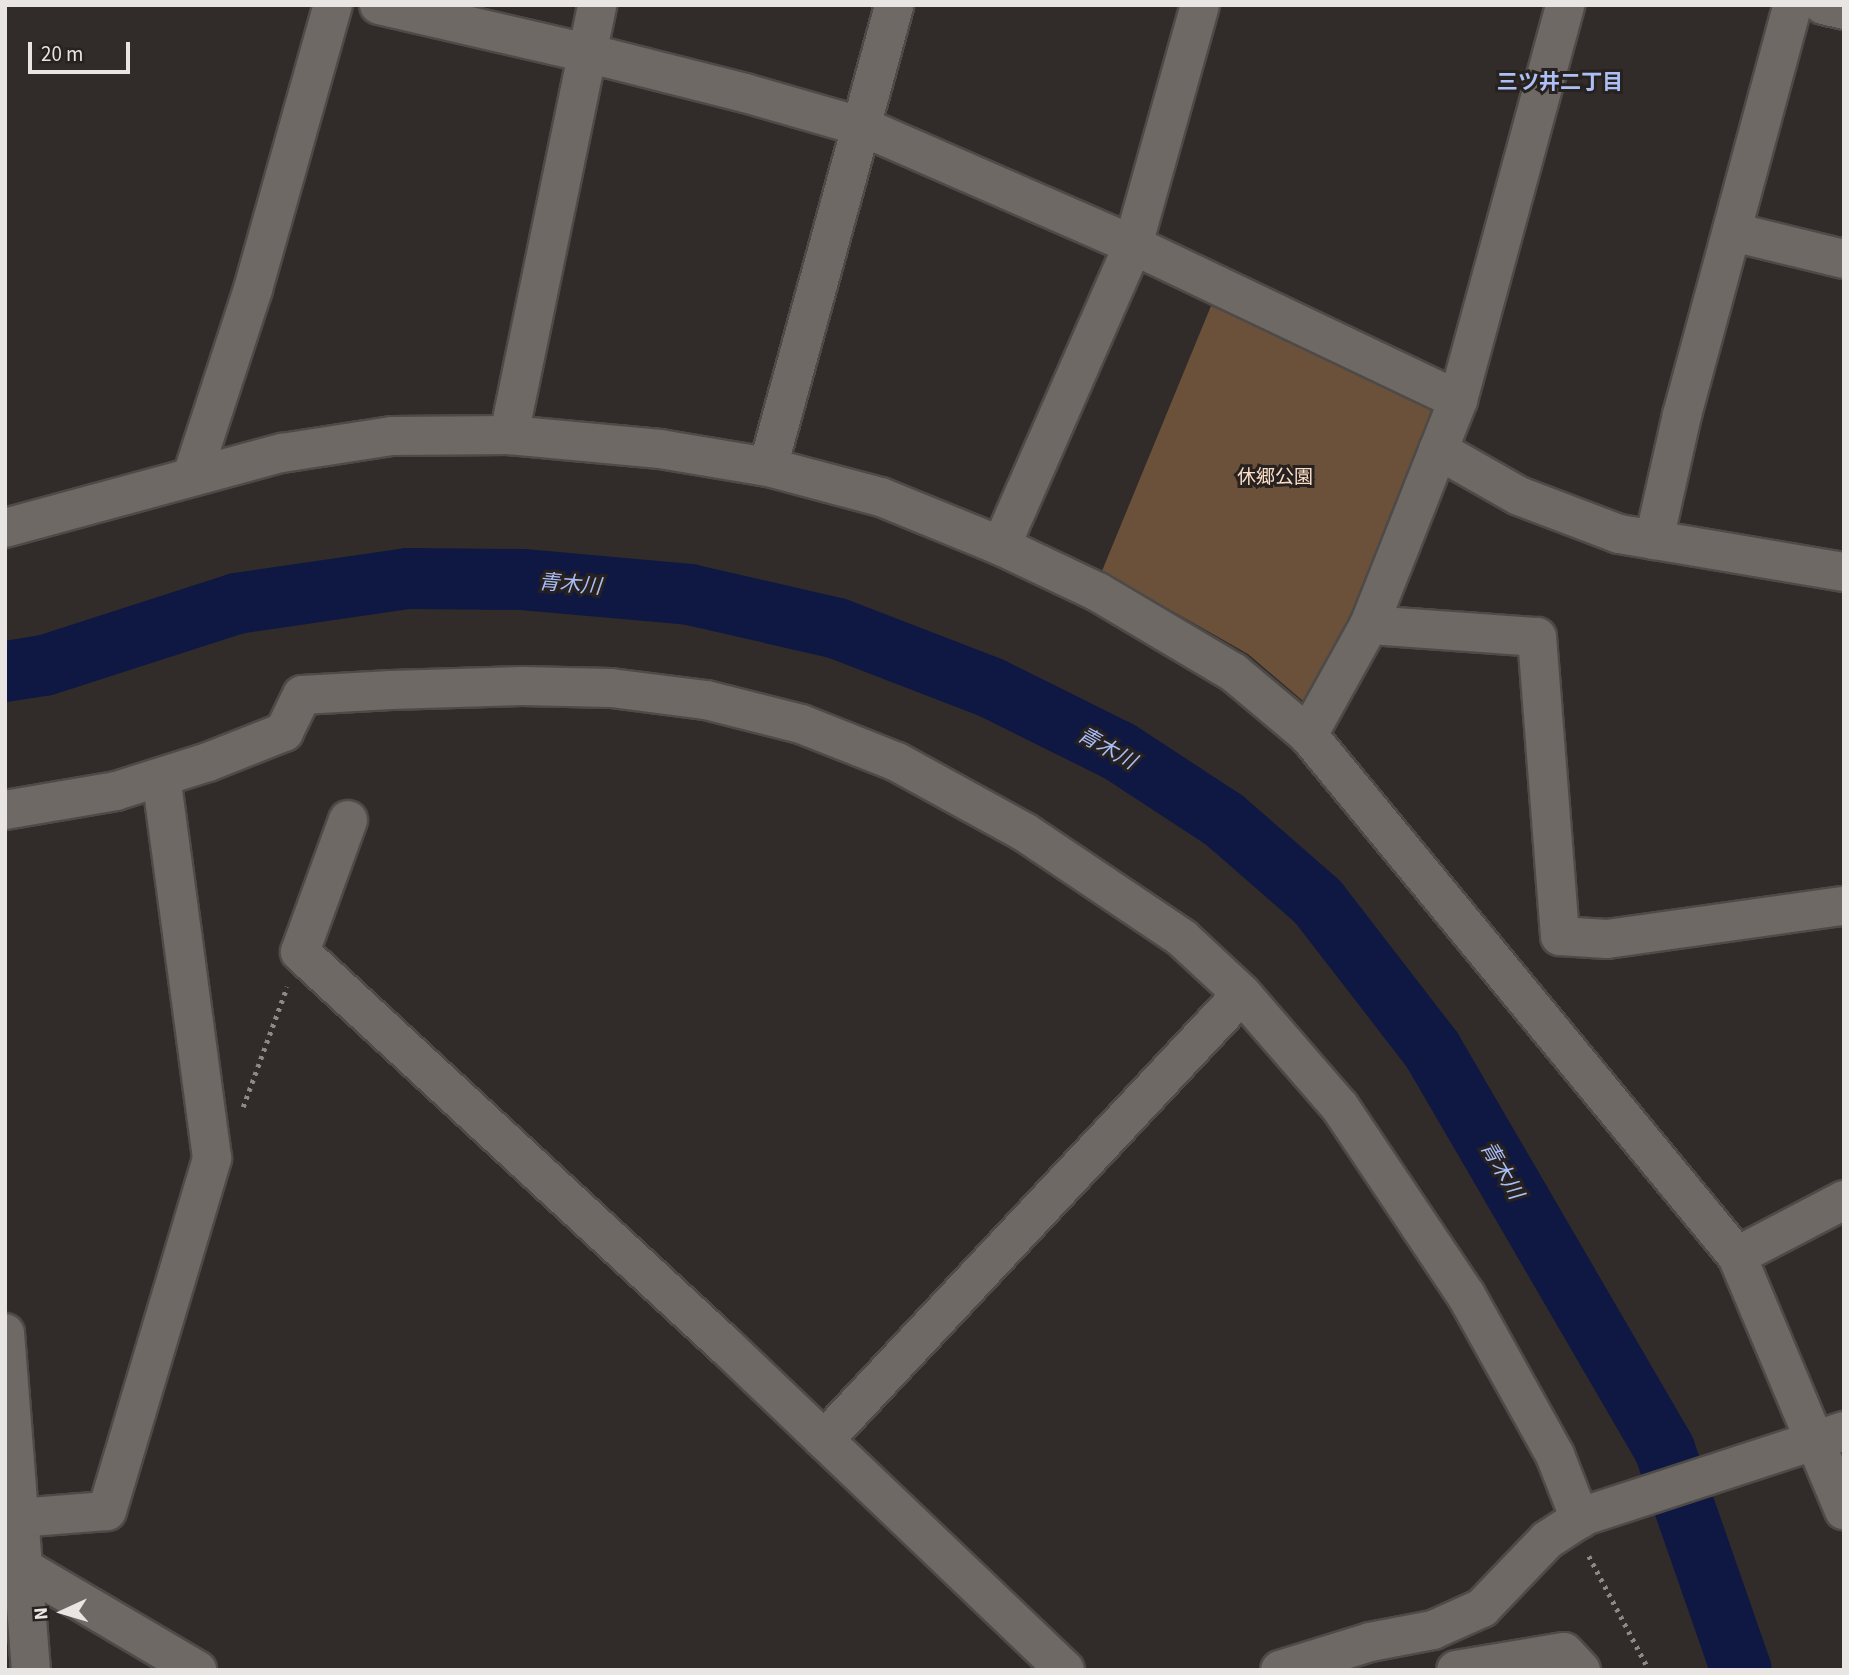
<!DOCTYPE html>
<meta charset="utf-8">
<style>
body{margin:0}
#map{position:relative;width:1849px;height:1675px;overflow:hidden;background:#312c29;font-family:"Source Sans 3","Noto Sans JP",sans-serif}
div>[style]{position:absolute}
.green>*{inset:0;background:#6c513a}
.river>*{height:61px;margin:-30.5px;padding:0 30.5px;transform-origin:30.5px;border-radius:30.5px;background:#0f1842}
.path>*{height:4.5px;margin-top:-2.25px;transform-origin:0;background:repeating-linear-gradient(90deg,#8d8987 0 3.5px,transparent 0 8.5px)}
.roads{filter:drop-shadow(2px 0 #4e4a48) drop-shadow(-2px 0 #4e4a48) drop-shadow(0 2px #4e4a48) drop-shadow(0 -2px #4e4a48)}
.street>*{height:38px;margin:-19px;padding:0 19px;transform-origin:19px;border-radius:19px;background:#6e6965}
span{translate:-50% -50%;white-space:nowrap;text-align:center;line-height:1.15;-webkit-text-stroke:6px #27221f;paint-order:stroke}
.park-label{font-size:19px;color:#fbdec7}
.neighbourhood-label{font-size:21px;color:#adc0f6;font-weight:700}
.water-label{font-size:21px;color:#a9bdf9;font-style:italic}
.frame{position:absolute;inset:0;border:7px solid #e8e5e3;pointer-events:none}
.north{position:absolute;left:28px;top:1577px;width:70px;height:70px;-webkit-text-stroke:5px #27221f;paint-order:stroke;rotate:266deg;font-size:19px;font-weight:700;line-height:28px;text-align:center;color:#e8e5e3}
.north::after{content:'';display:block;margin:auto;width:24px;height:32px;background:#e8e5e3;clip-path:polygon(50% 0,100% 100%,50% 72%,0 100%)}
.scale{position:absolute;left:28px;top:42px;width:102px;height:32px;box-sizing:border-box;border:4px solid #e8e5e3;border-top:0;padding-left:9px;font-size:21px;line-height:24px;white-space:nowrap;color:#e8e5e3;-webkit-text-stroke:5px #27221f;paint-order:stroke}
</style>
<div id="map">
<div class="green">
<div style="clip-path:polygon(1211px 306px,1443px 411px,1309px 706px,1248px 654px,1102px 571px)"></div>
</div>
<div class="river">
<div style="left:5px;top:671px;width:39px;rotate:-9deg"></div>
<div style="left:44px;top:665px;width:202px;rotate:-17.9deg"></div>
<div style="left:236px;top:603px;width:174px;rotate:-8.3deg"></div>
<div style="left:408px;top:578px;width:114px;rotate:0.5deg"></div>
<div style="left:522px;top:579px;width:168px;rotate:5.1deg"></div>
<div style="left:689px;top:594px;width:152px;rotate:12.9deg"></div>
<div style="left:837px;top:628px;width:164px;rotate:21.1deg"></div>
<div style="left:990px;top:687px;width:144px;rotate:26.4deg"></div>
<div style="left:1119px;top:751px;width:124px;rotate:33.2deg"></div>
<div style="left:1223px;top:819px;width:125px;rotate:41.1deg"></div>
<div style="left:1317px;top:901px;width:188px;rotate:52.3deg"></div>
<div style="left:1432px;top:1050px;width:462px;rotate:59.8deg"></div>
<div style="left:1664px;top:1449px;width:234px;rotate:70.8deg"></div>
</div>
<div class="path">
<div style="left:243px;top:1107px;width:128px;rotate:-69.9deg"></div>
<div style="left:1589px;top:1556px;width:129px;rotate:62.2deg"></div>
</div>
<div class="roads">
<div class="street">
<div style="left:379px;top:5px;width:213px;rotate:13deg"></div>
<div style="left:587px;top:53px;width:163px;rotate:14.2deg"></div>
<div style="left:745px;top:93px;width:123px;rotate:16.1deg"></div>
<div style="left:863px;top:127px;width:295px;rotate:23.6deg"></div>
<div style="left:1133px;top:245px;width:360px;rotate:25.5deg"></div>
<div style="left:1823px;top:5px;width:22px;rotate:13deg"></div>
<div style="left:1733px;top:232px;width:114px;rotate:13.7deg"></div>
<div style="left:509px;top:435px;width:439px;rotate:-78.4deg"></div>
<div style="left:1438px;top:450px;width:93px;rotate:29.6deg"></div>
<div style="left:1519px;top:496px;width:107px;rotate:20.8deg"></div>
<div style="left:1619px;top:534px;width:228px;rotate:9.6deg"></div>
<div style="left:768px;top:467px;width:479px;rotate:-74.7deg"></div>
<div style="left:192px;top:476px;width:197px;rotate:-71.9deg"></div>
<div style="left:253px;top:289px;width:295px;rotate:-74.3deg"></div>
<div style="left:5px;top:528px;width:287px;rotate:-15.2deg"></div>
<div style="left:282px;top:453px;width:111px;rotate:-8.8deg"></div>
<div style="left:392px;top:436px;width:117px;rotate:-0.5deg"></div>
<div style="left:509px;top:435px;width:152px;rotate:5.3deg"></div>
<div style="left:660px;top:449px;width:109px;rotate:9.5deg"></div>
<div style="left:768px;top:467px;width:117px;rotate:14.9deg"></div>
<div style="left:881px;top:497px;width:130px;rotate:22.2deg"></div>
<div style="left:1001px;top:546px;width:107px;rotate:25.4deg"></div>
<div style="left:1098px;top:592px;width:157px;rotate:30.7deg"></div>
<div style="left:1233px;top:672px;width:98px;rotate:40deg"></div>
<div style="left:1308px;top:735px;width:675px;rotate:50.53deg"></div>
<div style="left:1737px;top:1256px;width:276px;rotate:67.2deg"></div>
<div style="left:1654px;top:540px;width:128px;rotate:-77.4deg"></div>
<div style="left:1682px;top:415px;width:425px;rotate:-74.9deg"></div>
<div style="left:1001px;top:546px;width:329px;rotate:-66.3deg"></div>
<div style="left:1133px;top:245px;width:249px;rotate:-74.4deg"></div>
<div style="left:1369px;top:625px;width:168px;rotate:4.1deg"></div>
<div style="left:1537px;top:637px;width:300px;rotate:85.6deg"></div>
<div style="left:1560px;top:936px;width:47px;rotate:3.7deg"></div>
<div style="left:1607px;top:939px;width:237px;rotate:-8deg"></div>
<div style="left:1308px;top:735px;width:126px;rotate:-61deg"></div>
<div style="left:1369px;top:625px;width:242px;rotate:-68.4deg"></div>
<div style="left:1458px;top:400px;width:409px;rotate:-74.8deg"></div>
<div style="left:5px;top:810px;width:113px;rotate:-9.7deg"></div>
<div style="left:116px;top:791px;width:96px;rotate:-17.5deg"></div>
<div style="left:208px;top:762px;width:82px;rotate:-21.5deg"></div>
<div style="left:284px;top:732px;width:41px;rotate:-64.1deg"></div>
<div style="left:302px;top:695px;width:89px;rotate:-3.2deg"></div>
<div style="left:391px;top:690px;width:131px;rotate:-1.7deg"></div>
<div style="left:522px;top:686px;width:89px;rotate:1.3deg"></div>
<div style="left:611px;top:688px;width:96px;rotate:7.2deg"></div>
<div style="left:706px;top:700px;width:98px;rotate:14.2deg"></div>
<div style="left:801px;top:724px;width:103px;rotate:21.6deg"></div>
<div style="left:897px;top:762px;width:147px;rotate:28.8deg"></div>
<div style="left:1026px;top:833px;width:188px;rotate:33.9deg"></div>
<div style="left:1182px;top:938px;width:82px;rotate:43deg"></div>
<div style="left:1242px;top:994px;width:150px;rotate:49.1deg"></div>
<div style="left:1340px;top:1107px;width:226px;rotate:56.2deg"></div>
<div style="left:1466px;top:1295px;width:183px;rotate:60.9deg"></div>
<div style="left:1555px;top:1455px;width:69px;rotate:68.7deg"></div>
<div style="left:348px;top:820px;width:140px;rotate:110deg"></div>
<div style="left:300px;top:952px;width:583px;rotate:42.78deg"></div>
<div style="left:728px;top:1348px;width:466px;rotate:43.7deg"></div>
<div style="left:1737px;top:1256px;width:121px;rotate:-27.6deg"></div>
<div style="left:5px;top:1333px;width:338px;rotate:85.6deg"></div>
<div style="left:824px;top:1440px;width:611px;rotate:-46.86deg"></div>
<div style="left:5px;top:1519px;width:102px;rotate:-4.5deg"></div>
<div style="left:107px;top:1511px;width:368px;rotate:-73.4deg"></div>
<div style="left:212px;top:1158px;width:384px;rotate:-97.6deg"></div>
<div style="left:24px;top:1568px;width:201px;rotate:30.5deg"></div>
<div style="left:1280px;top:1670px;width:94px;rotate:-17.3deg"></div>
<div style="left:1370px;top:1642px;width:64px;rotate:-10.8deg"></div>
<div style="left:1433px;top:1630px;width:54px;rotate:-24.2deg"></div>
<div style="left:1482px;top:1608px;width:94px;rotate:-46.3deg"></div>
<div style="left:1547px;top:1540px;width:44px;rotate:-33deg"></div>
<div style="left:1584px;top:1516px;width:274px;rotate:-18.1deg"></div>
<div style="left:1456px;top:1670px;width:109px;rotate:-9.5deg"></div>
<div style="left:1564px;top:1652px;width:25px;rotate:47deg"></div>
</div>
</div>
<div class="park-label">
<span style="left:1275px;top:478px">休郷公園</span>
</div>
<div class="neighbourhood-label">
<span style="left:1560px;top:82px">三ツ井二丁目</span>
</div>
<div class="water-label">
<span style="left:570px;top:584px;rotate:5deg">青木川</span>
<span style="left:1107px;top:748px;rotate:29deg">青木川</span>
<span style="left:1502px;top:1170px;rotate:60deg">青木川</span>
</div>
<div class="frame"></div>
<div class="north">N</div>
<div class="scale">20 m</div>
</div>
